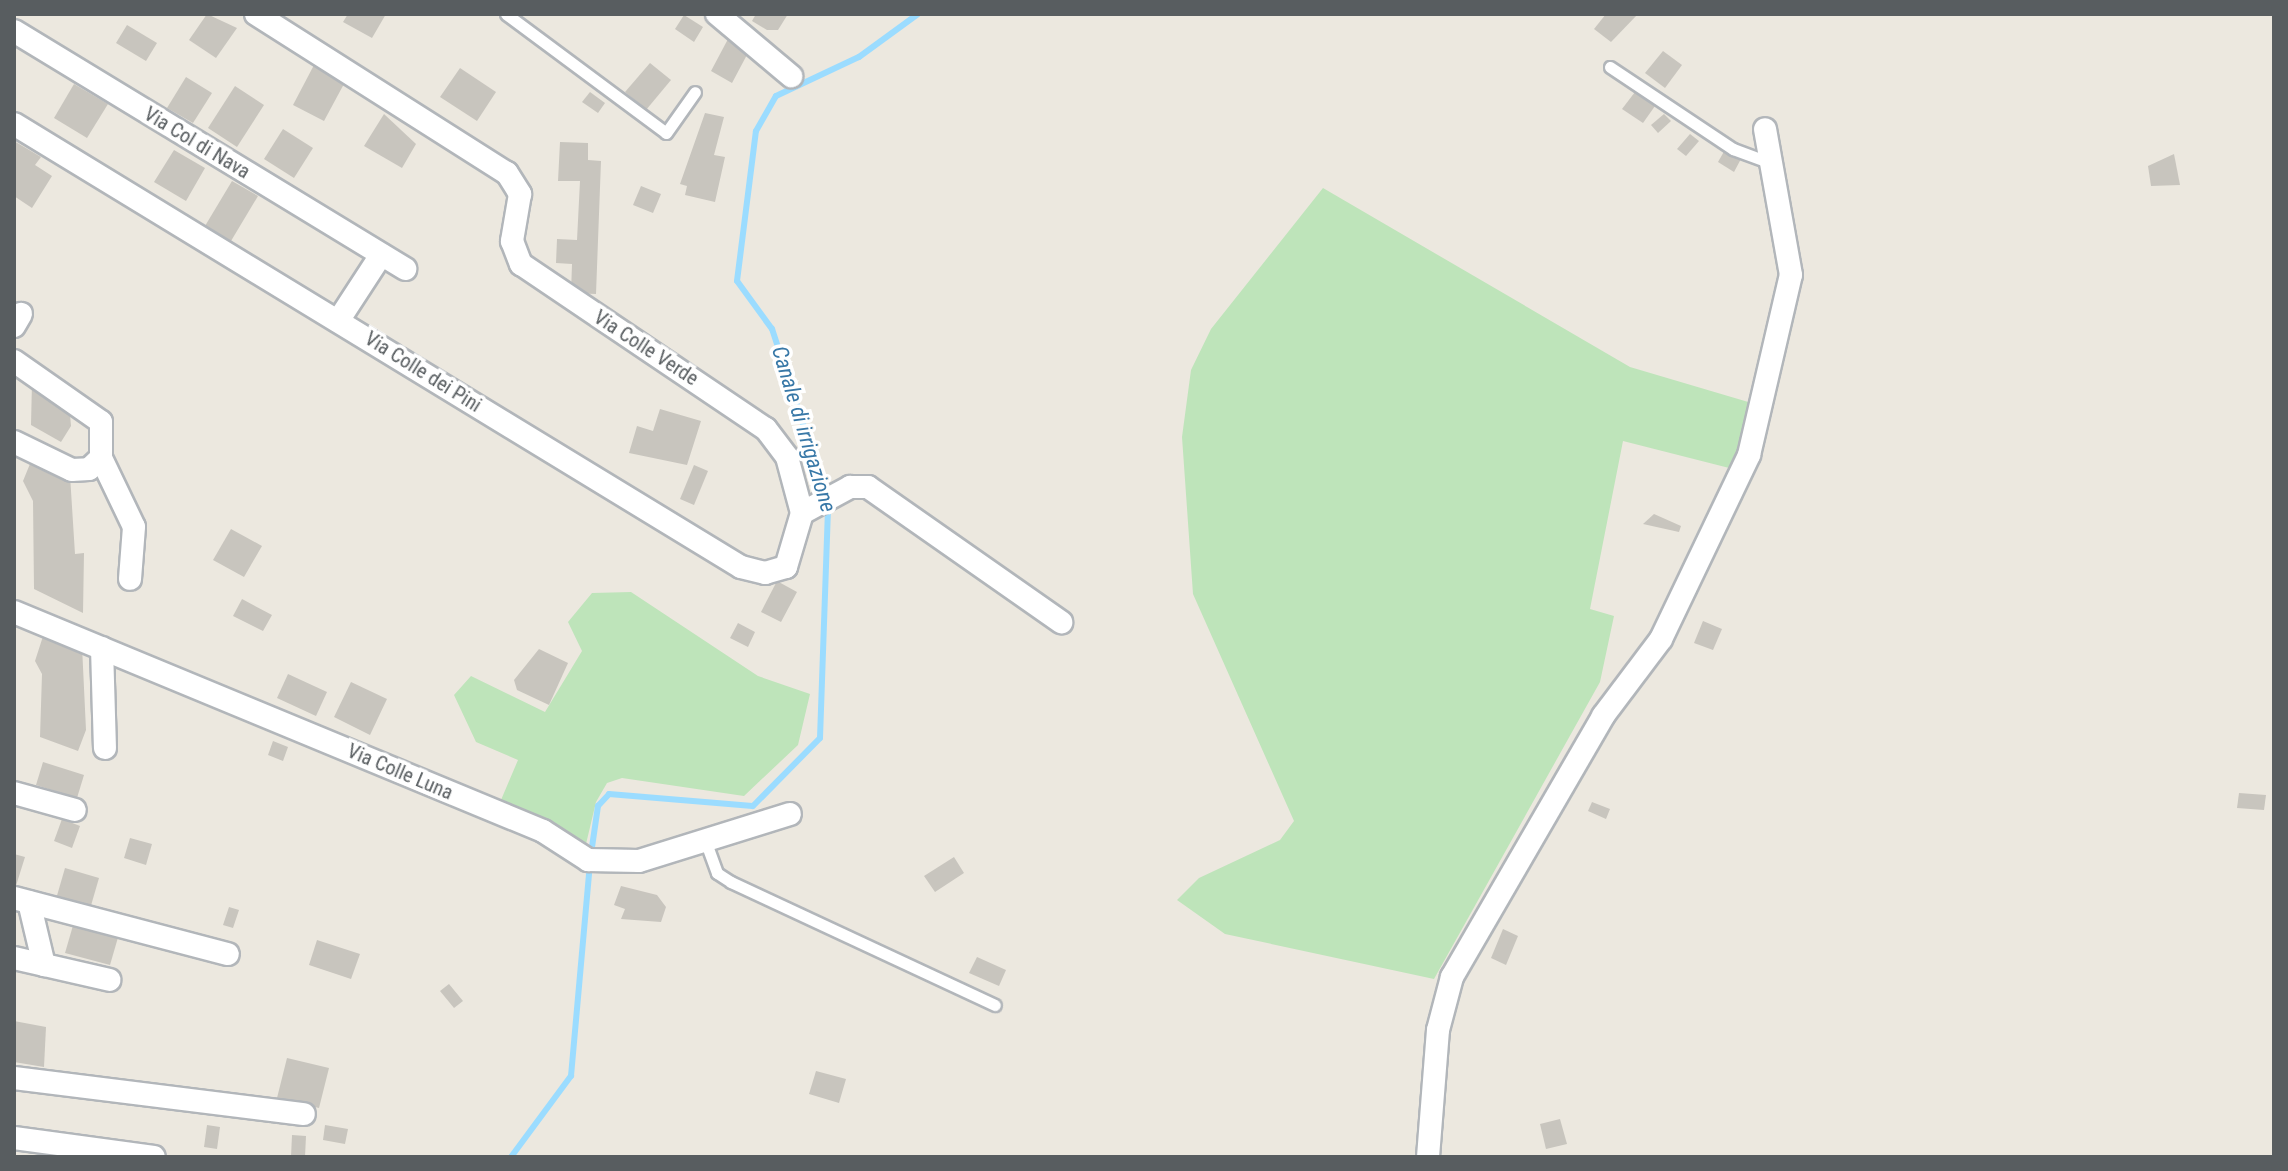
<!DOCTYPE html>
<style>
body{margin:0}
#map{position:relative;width:2288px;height:1171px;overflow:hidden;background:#ece8df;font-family:"Roboto Condensed",sans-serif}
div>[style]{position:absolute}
.green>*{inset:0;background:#bee4ba}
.stream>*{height:6px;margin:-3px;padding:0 3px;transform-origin:3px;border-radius:3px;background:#9bdcff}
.building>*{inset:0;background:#c8c5be}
.roads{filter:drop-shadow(2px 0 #b2b6ba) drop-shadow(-2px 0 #b2b6ba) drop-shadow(0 2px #b2b6ba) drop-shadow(0 -2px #b2b6ba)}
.lane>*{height:11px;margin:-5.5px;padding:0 5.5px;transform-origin:5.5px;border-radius:5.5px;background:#fff}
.street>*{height:22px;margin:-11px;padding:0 11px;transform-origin:11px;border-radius:11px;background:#fff}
span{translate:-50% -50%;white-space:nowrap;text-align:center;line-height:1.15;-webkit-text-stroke:7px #fff;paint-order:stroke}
.street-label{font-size:20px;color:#585d60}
.water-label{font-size:22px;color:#3878a7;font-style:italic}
.frame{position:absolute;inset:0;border:16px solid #585d60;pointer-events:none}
</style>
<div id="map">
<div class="green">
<div style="clip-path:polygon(1323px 188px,1630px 367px,1755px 404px,1741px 471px,1623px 441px,1590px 609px,1614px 616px,1600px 682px,1434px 979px,1225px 934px,1177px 900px,1199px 878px,1280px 840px,1294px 821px,1193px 594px,1182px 437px,1191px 370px,1211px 329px)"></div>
<div style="clip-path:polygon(631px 592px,758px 676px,810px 694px,798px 745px,744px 796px,622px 778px,607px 783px,596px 802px,586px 844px,501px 800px,518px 760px,476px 742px,454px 695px,471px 676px,545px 712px,582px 651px,568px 622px,592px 593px)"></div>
</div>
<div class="stream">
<div style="left:826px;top:494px;width:174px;rotate:-108.1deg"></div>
<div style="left:772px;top:329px;width:59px;rotate:-126.1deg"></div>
<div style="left:737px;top:281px;width:151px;rotate:-82.8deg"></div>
<div style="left:756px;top:131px;width:40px;rotate:-60.3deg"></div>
<div style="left:776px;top:96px;width:92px;rotate:-25.2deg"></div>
<div style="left:859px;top:57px;width:73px;rotate:-36.1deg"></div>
<div style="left:591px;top:854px;width:49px;rotate:-81.7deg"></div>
<div style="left:598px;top:806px;width:16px;rotate:-47deg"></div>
<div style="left:609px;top:794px;width:144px;rotate:4.8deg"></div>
<div style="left:753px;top:806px;width:95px;rotate:-45.4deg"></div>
<div style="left:820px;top:738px;width:233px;rotate:-88deg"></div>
<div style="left:511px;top:1157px;width:101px;rotate:-53.5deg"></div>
<div style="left:571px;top:1076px;width:214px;rotate:-84.9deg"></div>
</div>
<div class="building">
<div style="clip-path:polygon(207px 14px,237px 28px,216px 58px,189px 40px)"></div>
<div style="clip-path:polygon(348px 14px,386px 14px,372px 38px,343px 22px)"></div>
<div style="clip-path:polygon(756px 14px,788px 14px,778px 30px,767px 30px,752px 21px)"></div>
<div style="clip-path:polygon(1606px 14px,1638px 14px,1611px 42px,1594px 29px)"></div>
<div style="clip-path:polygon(684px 15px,703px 27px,694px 42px,675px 29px)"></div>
<div style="clip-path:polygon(127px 25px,157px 43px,146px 61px,116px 43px)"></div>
<div style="clip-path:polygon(728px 39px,749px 51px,732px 83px,711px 71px)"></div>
<div style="clip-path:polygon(1663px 51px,1682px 65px,1665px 88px,1645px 73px)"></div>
<div style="clip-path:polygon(650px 63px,671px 80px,646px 110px,625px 92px)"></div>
<div style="clip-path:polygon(314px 65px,345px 82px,324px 121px,293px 105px)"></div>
<div style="clip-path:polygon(460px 68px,496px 92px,477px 121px,440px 97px)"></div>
<div style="clip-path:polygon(186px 77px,212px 93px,193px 123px,167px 108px)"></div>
<div style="clip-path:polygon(74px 84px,108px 104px,87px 138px,54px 118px)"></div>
<div style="clip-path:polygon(235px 86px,264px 105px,237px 147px,208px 128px)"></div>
<div style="clip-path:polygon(590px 92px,605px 103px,598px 113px,582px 102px)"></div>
<div style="clip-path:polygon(1635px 92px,1655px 106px,1643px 123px,1622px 109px)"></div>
<div style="clip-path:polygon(705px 113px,724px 117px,714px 155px,725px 157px,715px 202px,685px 195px,687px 186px,680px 184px)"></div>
<div style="clip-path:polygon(384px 114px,416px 144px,402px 168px,364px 146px)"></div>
<div style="clip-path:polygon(1664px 114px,1671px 121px,1658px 133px,1651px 125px)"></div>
<div style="clip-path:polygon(283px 129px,313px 148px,294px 178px,264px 159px)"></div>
<div style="clip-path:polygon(1690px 134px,1699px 141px,1686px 156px,1677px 149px)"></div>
<div style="clip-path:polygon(14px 141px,41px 157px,35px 165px,52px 176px,32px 208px,14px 196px)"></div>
<div style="clip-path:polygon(560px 142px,588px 143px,588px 160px,601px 161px,596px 294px,571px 293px,572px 264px,556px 263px,557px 239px,577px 240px,580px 181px,558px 181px)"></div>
<div style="clip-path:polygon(1726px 148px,1742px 157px,1734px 172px,1718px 162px)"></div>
<div style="clip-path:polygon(174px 150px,205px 168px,186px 201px,154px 182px)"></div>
<div style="clip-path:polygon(2174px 154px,2180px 185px,2151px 186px,2148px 166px)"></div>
<div style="clip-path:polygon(232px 181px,258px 196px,231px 241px,205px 226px)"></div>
<div style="clip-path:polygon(641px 186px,661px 194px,653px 213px,633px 205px)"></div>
<div style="clip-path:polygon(32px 382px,69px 403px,71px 426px,61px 442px,31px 425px)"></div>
<div style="clip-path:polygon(660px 409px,701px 421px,687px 465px,629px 453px,637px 426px,653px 431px)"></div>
<div style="clip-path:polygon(32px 459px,70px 475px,75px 554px,84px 553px,83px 613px,34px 589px,33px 501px,23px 481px)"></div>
<div style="clip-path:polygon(694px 465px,708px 471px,694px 505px,680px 499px)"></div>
<div style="clip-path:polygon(1654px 514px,1681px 526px,1679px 532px,1643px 524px)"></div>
<div style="clip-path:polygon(231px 529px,262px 546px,244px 577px,213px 560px)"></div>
<div style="clip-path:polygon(777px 581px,797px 592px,781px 622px,761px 612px)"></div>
<div style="clip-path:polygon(242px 599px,272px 615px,263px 631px,233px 616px)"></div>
<div style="clip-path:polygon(1703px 621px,1722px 629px,1713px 650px,1694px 643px)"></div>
<div style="clip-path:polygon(738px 623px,755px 632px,748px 647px,730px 638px)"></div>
<div style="clip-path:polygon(45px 630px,82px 646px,86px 730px,78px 751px,40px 737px,42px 674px,35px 661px)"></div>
<div style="clip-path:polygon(539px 649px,568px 663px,549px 705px,517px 690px,514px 680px)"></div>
<div style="clip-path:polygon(288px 674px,327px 692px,316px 716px,277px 698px)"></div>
<div style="clip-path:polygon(351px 682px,387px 699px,370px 735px,334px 717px)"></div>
<div style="clip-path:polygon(273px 741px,288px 747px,283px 761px,268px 755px)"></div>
<div style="clip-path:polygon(43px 762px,84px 775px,77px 798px,36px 785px)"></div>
<div style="clip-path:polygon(2239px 793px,2266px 795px,2264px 810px,2237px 808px)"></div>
<div style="clip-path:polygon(1592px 802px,1610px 809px,1606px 819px,1588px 811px)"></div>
<div style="clip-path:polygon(62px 819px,80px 826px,72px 848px,54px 841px)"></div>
<div style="clip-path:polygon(130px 838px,152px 844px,146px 865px,124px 858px)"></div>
<div style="clip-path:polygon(14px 854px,25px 857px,15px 889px,14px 889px)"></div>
<div style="clip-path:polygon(954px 857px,964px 873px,935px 892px,924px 876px)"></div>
<div style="clip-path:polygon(65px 868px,99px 878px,90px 909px,56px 899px)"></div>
<div style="clip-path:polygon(621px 886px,657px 895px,666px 907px,661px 922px,621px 919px,625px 909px,614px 905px)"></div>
<div style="clip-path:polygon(229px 907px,239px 910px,233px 928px,223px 925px)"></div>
<div style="clip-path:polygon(74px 922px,119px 934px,110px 965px,65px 953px)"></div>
<div style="clip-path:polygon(1503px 929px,1518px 936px,1506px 965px,1491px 958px)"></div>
<div style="clip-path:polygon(317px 940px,360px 954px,351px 979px,309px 965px)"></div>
<div style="clip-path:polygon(977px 957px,1006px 970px,999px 986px,969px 973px)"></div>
<div style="clip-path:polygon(449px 984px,463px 1001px,454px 1008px,440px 991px)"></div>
<div style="clip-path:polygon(14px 1021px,46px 1027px,44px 1067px,14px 1062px)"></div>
<div style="clip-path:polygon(287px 1058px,329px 1068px,319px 1108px,277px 1098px)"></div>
<div style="clip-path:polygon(816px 1071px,846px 1079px,839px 1103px,809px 1094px)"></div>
<div style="clip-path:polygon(1560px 1119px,1567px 1144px,1546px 1149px,1540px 1124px)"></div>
<div style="clip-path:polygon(207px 1125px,220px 1127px,217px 1149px,204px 1147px)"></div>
<div style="clip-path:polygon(325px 1125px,348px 1129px,345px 1144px,323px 1140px)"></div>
<div style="clip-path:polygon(292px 1135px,306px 1136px,305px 1157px,291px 1157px)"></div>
</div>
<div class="roads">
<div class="lane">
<div style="left:506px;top:14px;width:199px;rotate:36.6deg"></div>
<div style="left:666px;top:133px;width:50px;rotate:-54.7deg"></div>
<div style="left:1610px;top:67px;width:148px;rotate:33.7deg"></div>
<div style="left:1733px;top:149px;width:40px;rotate:20.2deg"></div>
<div style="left:705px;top:840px;width:35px;rotate:70deg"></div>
<div style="left:717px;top:873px;width:17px;rotate:33deg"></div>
<div style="left:731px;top:882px;width:291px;rotate:25deg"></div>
</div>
<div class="street">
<div style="left:256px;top:14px;width:297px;rotate:32.4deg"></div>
<div style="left:507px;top:173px;width:25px;rotate:58deg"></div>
<div style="left:520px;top:194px;width:48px;rotate:99.7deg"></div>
<div style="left:512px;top:241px;width:25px;rotate:69deg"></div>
<div style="left:521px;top:264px;width:295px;rotate:34deg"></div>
<div style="left:766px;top:429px;width:35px;rotate:53deg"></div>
<div style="left:787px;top:457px;width:58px;rotate:75deg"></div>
<div style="left:802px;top:513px;width:55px;rotate:-28.4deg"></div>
<div style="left:850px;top:487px;width:18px"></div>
<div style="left:868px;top:487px;width:236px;rotate:35deg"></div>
<div style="left:717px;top:14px;width:97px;rotate:40deg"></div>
<div style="left:14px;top:31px;width:458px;rotate:31.3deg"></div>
<div style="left:14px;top:124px;width:851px;rotate:31.36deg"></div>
<div style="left:741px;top:567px;width:25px;rotate:14deg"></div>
<div style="left:765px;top:573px;width:22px;rotate:-16deg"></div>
<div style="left:786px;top:567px;width:56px;rotate:-73.5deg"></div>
<div style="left:338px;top:321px;width:79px;rotate:-56.9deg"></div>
<div style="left:14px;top:326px;width:14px;rotate:-60deg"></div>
<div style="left:14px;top:361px;width:106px;rotate:35deg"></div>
<div style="left:101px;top:422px;width:36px;rotate:90deg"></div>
<div style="left:101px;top:458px;width:76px;rotate:64.4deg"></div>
<div style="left:134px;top:527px;width:52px;rotate:94.4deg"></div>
<div style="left:14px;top:442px;width:64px;rotate:25.8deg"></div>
<div style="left:72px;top:470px;width:17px;rotate:-3deg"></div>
<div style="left:89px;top:469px;width:16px;rotate:-43deg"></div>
<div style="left:14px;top:612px;width:573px;rotate:22.49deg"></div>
<div style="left:543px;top:831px;width:54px;rotate:32.8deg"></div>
<div style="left:588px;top:860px;width:51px;rotate:1.1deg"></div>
<div style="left:639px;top:861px;width:158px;rotate:-17.3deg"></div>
<div style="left:102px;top:648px;width:100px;rotate:88.3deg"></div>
<div style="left:14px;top:793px;width:63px;rotate:15.6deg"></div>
<div style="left:14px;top:898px;width:221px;rotate:14.7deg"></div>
<div style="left:29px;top:902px;width:65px;rotate:76.6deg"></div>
<div style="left:14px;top:958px;width:98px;rotate:12.9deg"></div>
<div style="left:14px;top:1078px;width:292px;rotate:7.1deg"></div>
<div style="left:14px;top:1138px;width:141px;rotate:7.7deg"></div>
<div style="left:1428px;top:1157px;width:127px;rotate:-85.5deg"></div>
<div style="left:1438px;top:1030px;width:55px;rotate:-75.2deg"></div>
<div style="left:1452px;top:977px;width:302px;rotate:-59.9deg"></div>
<div style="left:1603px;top:716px;width:96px;rotate:-53deg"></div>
<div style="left:1661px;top:639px;width:204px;rotate:-64.4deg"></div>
<div style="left:1749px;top:455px;width:185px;rotate:-76.9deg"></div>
<div style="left:1791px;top:275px;width:148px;rotate:-100.1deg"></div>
</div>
</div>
<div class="street-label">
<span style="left:197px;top:143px;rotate:31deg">Via Col di Nava</span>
<span style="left:646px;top:348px;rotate:33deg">Via Colle Verde</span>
<span style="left:423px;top:372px;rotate:32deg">Via Colle dei Pini</span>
<span style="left:400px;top:772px;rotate:23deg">Via Colle Luna</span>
</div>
<div class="water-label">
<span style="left:804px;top:429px;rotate:73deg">Canale di irrigazione</span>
</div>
<div class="frame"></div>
</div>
